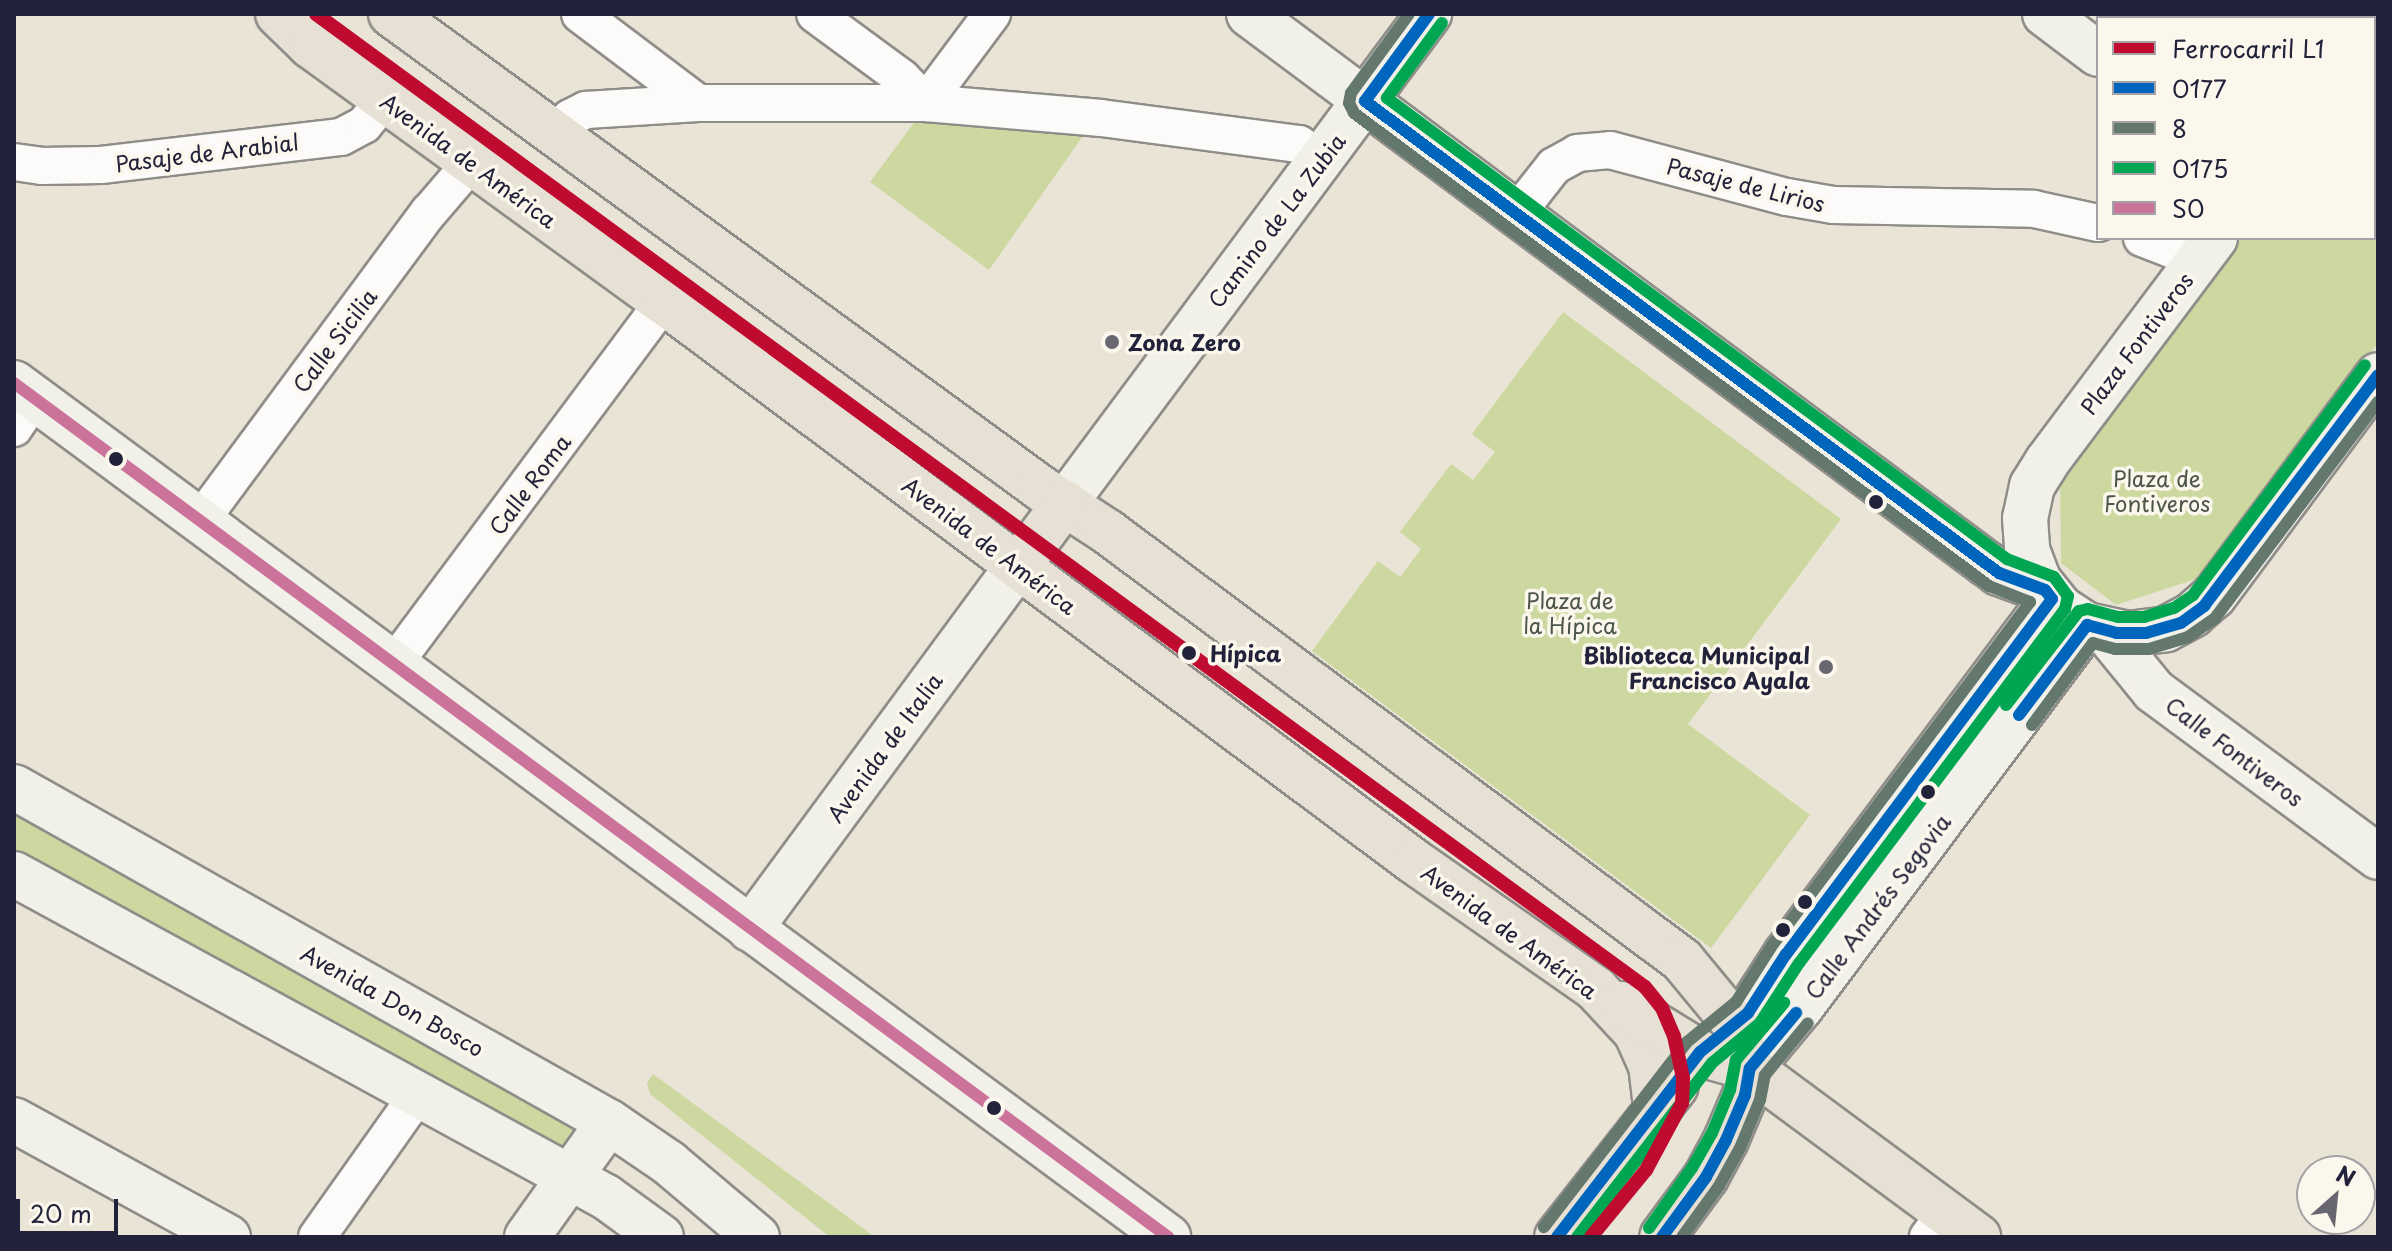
<!DOCTYPE html>
<meta charset="utf-8">
<style>
body{margin:0}
#map{position:relative;width:2392px;height:1251px;overflow:hidden;background:#e9e4d5;font-family:"Playpen Sans",sans-serif}
div>[style]{position:absolute}
.green>*{inset:0;background:#ccd89f}
.roads{filter:drop-shadow(2px 0 #8f8d89) drop-shadow(-2px 0 #8f8d89) drop-shadow(0 2px #8f8d89) drop-shadow(0 -2px #8f8d89)}
.street>*{height:36px;margin:-18px;padding:0 18px;transform-origin:18px;border-radius:18px;background:#fcfbf9}
.secondary>*{height:44px;margin:-22px;padding:0 22px;transform-origin:22px;border-radius:22px;background:#f2f1e9}
.primary>*{height:44px;margin:-22px;padding:0 22px;transform-origin:22px;border-radius:22px;background:#e6e1d4}
.bus-1>*{height:12px;margin:-6px;padding:0 6px;transform-origin:6px;border-radius:6px;background:#0065bd}
.bus-2>*{height:12px;margin:-6px;padding:0 6px;transform-origin:6px;border-radius:6px;background:#64786e}
.bus-3>*{height:12px;margin:-6px;padding:0 6px;transform-origin:6px;border-radius:6px;background:#00a651}
.bus-4>*{height:12px;margin:-6px;padding:0 6px;transform-origin:6px;border-radius:6px;background:#cc739c}
.rail-1>*{height:14px;margin:-7px;padding:0 7px;transform-origin:7px;border-radius:7px;background:#c00b31}
.dots>*{width:22px;height:22px;translate:-50% -50%;box-sizing:border-box;border:4px solid #fbf7ec;border-radius:50%}
span{translate:-50% -50%;white-space:nowrap;text-align:center;line-height:1.15;-webkit-text-stroke:7px #fbf7ec;paint-order:stroke}
.street-label{font-size:22px;color:#22223b}
.poi-label{font-size:22px;color:#22223b;font-weight:700}
.left{translate:0 -50%;text-align:left}
.right{translate:-100% -50%;text-align:right}
.park-label{font-size:22px;color:#4e564c}
.stop-label{font-size:22px;color:#22223b;font-weight:700}
.frame{position:absolute;inset:0;border:16px solid #22223b;pointer-events:none}
.legend{position:absolute;left:2096px;top:16px;width:280px;height:224px;box-sizing:border-box;background:#fbf7ec;border:2px solid #a4a2a5;margin:0;padding:10px 14px;list-style:none;font-size:24px;color:#22223b}
.legend li{display:flex;align-items:center;gap:16px;height:40px}
.legend b{width:40px;border:2px solid #a4a2a5}
.north{position:absolute;left:2296px;top:1155px;width:80px;height:80px;box-sizing:border-box;background:#fbf7ec;border:2px solid #a4a2a5;border-radius:50%;rotate:27deg;font-size:22px;font-weight:700;line-height:32px;text-align:center;color:#22223b}
.north::after{content:'';display:block;margin:auto;width:28px;height:36px;background:#686671;clip-path:polygon(50% 0,100% 100%,50% 72%,0 100%)}
.scale{position:absolute;left:16px;top:1199px;width:102px;height:36px;box-sizing:border-box;border:4px solid #22223b;border-top:0;padding-left:10px;font-size:24px;line-height:28px;white-space:nowrap;color:#22223b;-webkit-text-stroke:6px #fbf7ec;paint-order:stroke}
</style>
<div id="map">
<div class="green">
<div style="clip-path:polygon(916px 120px,1087px 130px,989px 270px,870px 182px)"></div>
<div style="clip-path:polygon(2374px 226px,2378px 229px,2378px 343px,2205px 576px,2116px 605px,2061px 563px,2060px 468px,2233px 238px,2374px 238px)"></div>
<div style="clip-path:polygon(1563px 312px,1841px 519px,1688px 724px,1810px 815px,1711px 948px,1312px 651px,1378px 561px,1400px 577px,1421px 549px,1400px 532px,1451px 464px,1473px 480px,1495px 452px,1472px 434px)"></div>
<div style="clip-path:polygon(14px 803px,587px 1124px,575px 1160px,14px 856px)"></div>
<div style="clip-path:polygon(653px 1074px,875px 1237px,830px 1237px,650px 1094px,647px 1083px)"></div>
</div>
<div class="roads">
<div class="street">
<div style="left:580px;top:14px;width:148px;rotate:37deg"></div>
<div style="left:815px;top:14px;width:108px;rotate:36.3deg"></div>
<div style="left:902px;top:78px;width:35px;rotate:46deg"></div>
<div style="left:939px;top:85px;width:89px;rotate:-53.3deg"></div>
<div style="left:557px;top:137px;width:23px;rotate:-56deg"></div>
<div style="left:570px;top:118px;width:18px;rotate:-27deg"></div>
<div style="left:586px;top:110px;width:112px;rotate:-3.6deg"></div>
<div style="left:698px;top:103px;width:228px"></div>
<div style="left:926px;top:103px;width:176px;rotate:4.9deg"></div>
<div style="left:1101px;top:118px;width:200px;rotate:7.5deg"></div>
<div style="left:1299px;top:144px;width:26px;rotate:37deg"></div>
<div style="left:14px;top:162px;width:28px;rotate:8deg"></div>
<div style="left:42px;top:166px;width:59px;rotate:-1deg"></div>
<div style="left:101px;top:165px;width:242px;rotate:-6.7deg"></div>
<div style="left:341px;top:137px;width:26px;rotate:-28deg"></div>
<div style="left:364px;top:125px;width:33px;rotate:-51deg"></div>
<div style="left:1517px;top:213px;width:60px;rotate:-51.8deg"></div>
<div style="left:1554px;top:166px;width:26px;rotate:-29deg"></div>
<div style="left:1577px;top:153px;width:33px;rotate:-5deg"></div>
<div style="left:1610px;top:150px;width:183px;rotate:14.9deg"></div>
<div style="left:1787px;top:197px;width:47px;rotate:9.9deg"></div>
<div style="left:1833px;top:205px;width:201px;rotate:1.1deg"></div>
<div style="left:2034px;top:209px;width:66px;rotate:12.3deg"></div>
<div style="left:2142px;top:238px;width:61px;rotate:21.1deg"></div>
<div style="left:14px;top:428px;width:36px;rotate:-56deg"></div>
<div style="left:200px;top:521px;width:385px;rotate:-53.5deg"></div>
<div style="left:429px;top:212px;width:66px;rotate:-49.3deg"></div>
<div style="left:393px;top:665px;width:453px;rotate:-53.3deg"></div>
<div style="left:317px;top:1237px;width:173px;rotate:-54.7deg"></div>
<div style="left:1928px;top:1237px;width:30px;rotate:-53deg"></div>
</div>
<div class="secondary">
<div style="left:1249px;top:14px;width:920px;rotate:36.7deg"></div>
<div style="left:1987px;top:564px;width:15px;rotate:37deg"></div>
<div style="left:1999px;top:573px;width:49px;rotate:20.3deg"></div>
<div style="left:2045px;top:14px;width:66px;rotate:37deg"></div>
<div style="left:2178px;top:14px;width:6px;rotate:39deg"></div>
<div style="left:2374px;top:162px;width:4px;rotate:27deg"></div>
<div style="left:2215px;top:238px;width:280px;rotate:126.9deg"></div>
<div style="left:2047px;top:462px;width:28px;rotate:122deg"></div>
<div style="left:2032px;top:486px;width:33px;rotate:102deg"></div>
<div style="left:2025px;top:518px;width:32px;rotate:86deg"></div>
<div style="left:2027px;top:550px;width:33px;rotate:69deg"></div>
<div style="left:2039px;top:581px;width:36px;rotate:51deg"></div>
<div style="left:2062px;top:609px;width:30px;rotate:33deg"></div>
<div style="left:2087px;top:625px;width:42px;rotate:12.4deg"></div>
<div style="left:2128px;top:634px;width:38px;rotate:-7deg"></div>
<div style="left:2166px;top:629px;width:30px;rotate:-28deg"></div>
<div style="left:2192px;top:615px;width:29px;rotate:-41deg"></div>
<div style="left:2214px;top:596px;width:275px;rotate:-53.4deg"></div>
<div style="left:14px;top:383px;width:1436px;rotate:36.5deg"></div>
<div style="left:1065px;top:503px;width:610px;rotate:-53.34deg"></div>
<div style="left:2105px;top:631px;width:77px;rotate:50.8deg"></div>
<div style="left:2154px;top:691px;width:279px;rotate:36.5deg"></div>
<div style="left:14px;top:787px;width:683px;rotate:29.38deg"></div>
<div style="left:609px;top:1122px;width:73px;rotate:34.3deg"></div>
<div style="left:669px;top:1163px;width:115px;rotate:40.1deg"></div>
<div style="left:14px;top:874px;width:674px;rotate:28.62deg"></div>
<div style="left:606px;top:1197px;width:68px;rotate:36deg"></div>
<div style="left:750px;top:929px;width:451px;rotate:-53.6deg"></div>
<div style="left:1735px;top:1024px;width:17px;rotate:-40deg"></div>
<div style="left:1748px;top:1013px;width:70px;rotate:-57.2deg"></div>
<div style="left:1786px;top:954px;width:444px;rotate:-53.2deg"></div>
<div style="left:1750px;top:1068px;width:80px;rotate:-50.1deg"></div>
<div style="left:1801px;top:1007px;width:477px;rotate:-53.2deg"></div>
<div style="left:14px;top:1120px;width:244px;rotate:28.7deg"></div>
<div style="left:527px;top:1237px;width:141px;rotate:-54.5deg"></div>
</div>
<div class="primary">
<div style="left:278px;top:14px;width:46px;rotate:44.1deg"></div>
<div style="left:311px;top:46px;width:436px;rotate:36deg"></div>
<div style="left:664px;top:302px;width:933px;rotate:36.72deg"></div>
<div style="left:1412px;top:860px;width:225px;rotate:35deg"></div>
<div style="left:1596px;top:989px;width:59px;rotate:47.1deg"></div>
<div style="left:1636px;top:1032px;width:36px;rotate:66deg"></div>
<div style="left:1651px;top:1065px;width:42px;rotate:83.2deg"></div>
<div style="left:391px;top:14px;width:806px;rotate:36.12deg"></div>
<div style="left:1042px;top:489px;width:79px;rotate:33.1deg"></div>
<div style="left:1108px;top:532px;width:716px;rotate:36.71deg"></div>
<div style="left:1682px;top:960px;width:83px;rotate:50.4deg"></div>
<div style="left:1735px;top:1024px;width:46px;rotate:71.2deg"></div>
<div style="left:1750px;top:1068px;width:27px;rotate:100deg"></div>
<div style="left:1745px;top:1095px;width:49px;rotate:112.9deg"></div>
<div style="left:1726px;top:1140px;width:42px;rotate:118.4deg"></div>
<div style="left:1706px;top:1177px;width:74px;rotate:126.3deg"></div>
<div style="left:1018px;top:566px;width:79px;rotate:-53.3deg"></div>
<div style="left:1621px;top:1004px;width:97px;rotate:31.6deg"></div>
<div style="left:1704px;top:1055px;width:48px;rotate:15.8deg"></div>
<div style="left:1750px;top:1068px;width:284px;rotate:36.5deg"></div>
<div style="left:1557px;top:1237px;width:192px;rotate:-51.8deg"></div>
</div>
</div>
<div class="bus-1">
<div style="left:1429px;top:14px;width:108px;rotate:126.3deg"></div>
<div style="left:1365px;top:101px;width:790px;rotate:36.67deg"></div>
<div style="left:1999px;top:573px;width:49px;rotate:20.3deg"></div>
<div style="left:2045px;top:590px;width:11px;rotate:52deg"></div>
<div style="left:2052px;top:599px;width:444px;rotate:126.8deg"></div>
<div style="left:1786px;top:954px;width:70px;rotate:122.8deg"></div>
<div style="left:1748px;top:1013px;width:62px;rotate:140.9deg"></div>
<div style="left:1700px;top:1052px;width:234px;rotate:127.7deg"></div>
<div style="left:2019px;top:715px;width:113px;rotate:-52.9deg"></div>
<div style="left:2087px;top:625px;width:30px;rotate:15deg"></div>
<div style="left:2116px;top:633px;width:30px"></div>
<div style="left:2146px;top:633px;width:36px;rotate:-16deg"></div>
<div style="left:2181px;top:623px;width:29px;rotate:-36deg"></div>
<div style="left:2204px;top:606px;width:289px;rotate:-53deg"></div>
<div style="left:1662px;top:1237px;width:74px;rotate:-53.7deg"></div>
<div style="left:1706px;top:1177px;width:42px;rotate:-61.6deg"></div>
<div style="left:1726px;top:1140px;width:49px;rotate:-67.1deg"></div>
<div style="left:1745px;top:1095px;width:27px;rotate:-80deg"></div>
<div style="left:1750px;top:1068px;width:72px;rotate:-50.1deg"></div>
</div>
<div class="bus-2">
<div style="left:1409px;top:14px;width:98px;rotate:126.3deg"></div>
<div style="left:1351px;top:93px;width:10px;rotate:101deg"></div>
<div style="left:1349px;top:103px;width:11px;rotate:63deg"></div>
<div style="left:1354px;top:113px;width:792px;rotate:36.68deg"></div>
<div style="left:1989px;top:586px;width:44px;rotate:21.3deg"></div>
<div style="left:2030px;top:602px;width:428px;rotate:126.9deg"></div>
<div style="left:1773px;top:944px;width:69px;rotate:122.5deg"></div>
<div style="left:1736px;top:1002px;width:63px;rotate:140.8deg"></div>
<div style="left:1687px;top:1042px;width:234px;rotate:127.7deg"></div>
<div style="left:2032px;top:725px;width:102px;rotate:-53.4deg"></div>
<div style="left:2093px;top:643px;width:23px;rotate:15deg"></div>
<div style="left:2115px;top:649px;width:34px"></div>
<div style="left:2149px;top:649px;width:41px;rotate:-17.1deg"></div>
<div style="left:2188px;top:637px;width:33px;rotate:-35deg"></div>
<div style="left:2215px;top:618px;width:271px;rotate:-53deg"></div>
<div style="left:1682px;top:1237px;width:63px;rotate:-54deg"></div>
<div style="left:1719px;top:1186px;width:43px;rotate:-61.1deg"></div>
<div style="left:1740px;top:1148px;width:52px;rotate:-67.4deg"></div>
<div style="left:1760px;top:1100px;width:25px;rotate:-79deg"></div>
<div style="left:1765px;top:1075px;width:67px;rotate:-50.4deg"></div>
</div>
<div class="bus-3">
<div style="left:1442px;top:23px;width:93px;rotate:126.3deg"></div>
<div style="left:1387px;top:98px;width:773px;rotate:36.63deg"></div>
<div style="left:2007px;top:559px;width:50px;rotate:21deg"></div>
<div style="left:2054px;top:577px;width:24px;rotate:54deg"></div>
<div style="left:2068px;top:596px;width:13px;rotate:103deg"></div>
<div style="left:2065px;top:609px;width:443px;rotate:126.9deg"></div>
<div style="left:1799px;top:963px;width:72px;rotate:123deg"></div>
<div style="left:1760px;top:1023px;width:62px;rotate:140.2deg"></div>
<div style="left:1712px;top:1063px;width:220px;rotate:127.8deg"></div>
<div style="left:2006px;top:705px;width:119px;rotate:-52.2deg"></div>
<div style="left:2079px;top:611px;width:9px;rotate:-13deg"></div>
<div style="left:2088px;top:609px;width:31px;rotate:15deg"></div>
<div style="left:2118px;top:617px;width:26px"></div>
<div style="left:2144px;top:617px;width:31px;rotate:-17deg"></div>
<div style="left:2174px;top:608px;width:23px;rotate:-34deg"></div>
<div style="left:2193px;top:595px;width:287px;rotate:-53.2deg"></div>
<div style="left:1649px;top:1228px;width:74px;rotate:-54.4deg"></div>
<div style="left:1692px;top:1168px;width:40px;rotate:-60.3deg"></div>
<div style="left:1712px;top:1133px;width:47px;rotate:-67.3deg"></div>
<div style="left:1730px;top:1090px;width:31px;rotate:-79deg"></div>
<div style="left:1736px;top:1060px;width:75px;rotate:-49.9deg"></div>
</div>
<div class="bus-4">
<div style="left:14px;top:383px;width:1436px;rotate:36.5deg"></div>
</div>
<div class="rail-1">
<div style="left:316px;top:14px;width:1647px;rotate:36.21deg"></div>
<div style="left:1645px;top:987px;width:27px;rotate:51deg"></div>
<div style="left:1662px;top:1008px;width:30px;rotate:67deg"></div>
<div style="left:1674px;top:1036px;width:43px;rotate:77.9deg"></div>
<div style="left:1683px;top:1078px;width:25px;rotate:92deg"></div>
<div style="left:1682px;top:1103px;width:76px;rotate:118.2deg"></div>
<div style="left:1646px;top:1170px;width:87px;rotate:129.4deg"></div>
</div>
<div class="dots">
<div style="left:1112px;top:342px;background:#686671"></div>
<div style="left:116px;top:459px;background:#22223b"></div>
<div style="left:1876px;top:502px;background:#22223b"></div>
<div style="left:1189px;top:653px;background:#22223b"></div>
<div style="left:1826px;top:667px;background:#686671"></div>
<div style="left:1928px;top:792px;background:#22223b"></div>
<div style="left:1805px;top:902px;background:#22223b"></div>
<div style="left:1783px;top:930px;background:#22223b"></div>
<div style="left:994px;top:1108px;background:#22223b"></div>
</div>
<div class="street-label">
<span style="left:207px;top:152px;rotate:-7deg">Pasaje de Arabial</span>
<span style="left:469px;top:160px;rotate:36deg">Avenida de América</span>
<span style="left:1746px;top:184px;rotate:14deg">Pasaje de Lirios</span>
<span style="left:1276px;top:220px;rotate:-53deg">Camino de La Zubia</span>
<span style="left:334px;top:340px;rotate:-53deg">Calle Sicilia</span>
<span style="left:2136px;top:343px;rotate:-53deg">Plaza Fontiveros</span>
<span style="left:529px;top:484px;rotate:-53deg">Calle Roma</span>
<span style="left:990px;top:545px;rotate:37deg">Avenida de América</span>
<span style="left:884px;top:747px;rotate:-54deg">Avenida de Italia</span>
<span style="left:2235px;top:751px;rotate:37deg">Calle Fontiveros</span>
<span style="left:1877px;top:906px;rotate:-53deg">Calle Andrés Segovia</span>
<span style="left:1510px;top:931px;rotate:36deg">Avenida de América</span>
<span style="left:393px;top:1000px;rotate:29deg">Avenida Don Bosco</span>
</div>
<div class="poi-label">
<span class="left" style="left:1128px;top:342px">Zona Zero</span>
<span class="right" style="left:1810px;top:667px">Biblioteca Municipal<br>Francisco Ayala</span>
</div>
<div class="park-label">
<span style="left:2157px;top:490px">Plaza de<br>Fontiveros</span>
<span style="left:1570px;top:612px">Plaza de<br>la Hípica</span>
</div>
<div class="stop-label">
<span class="left" style="left:1210px;top:653px">Hípica</span>
</div>
<div class="frame"></div>
<ul class="legend">
<li><b style="height:10px;background:#c00b31"></b>Ferrocarril L1</li>
<li><b style="height:10px;background:#0065bd"></b>0177</li>
<li><b style="height:10px;background:#64786e"></b>8</li>
<li><b style="height:10px;background:#00a651"></b>0175</li>
<li><b style="height:10px;background:#cc739c"></b>S0</li>
</ul>
<div class="north">N</div>
<div class="scale">20 m</div>
</div>
